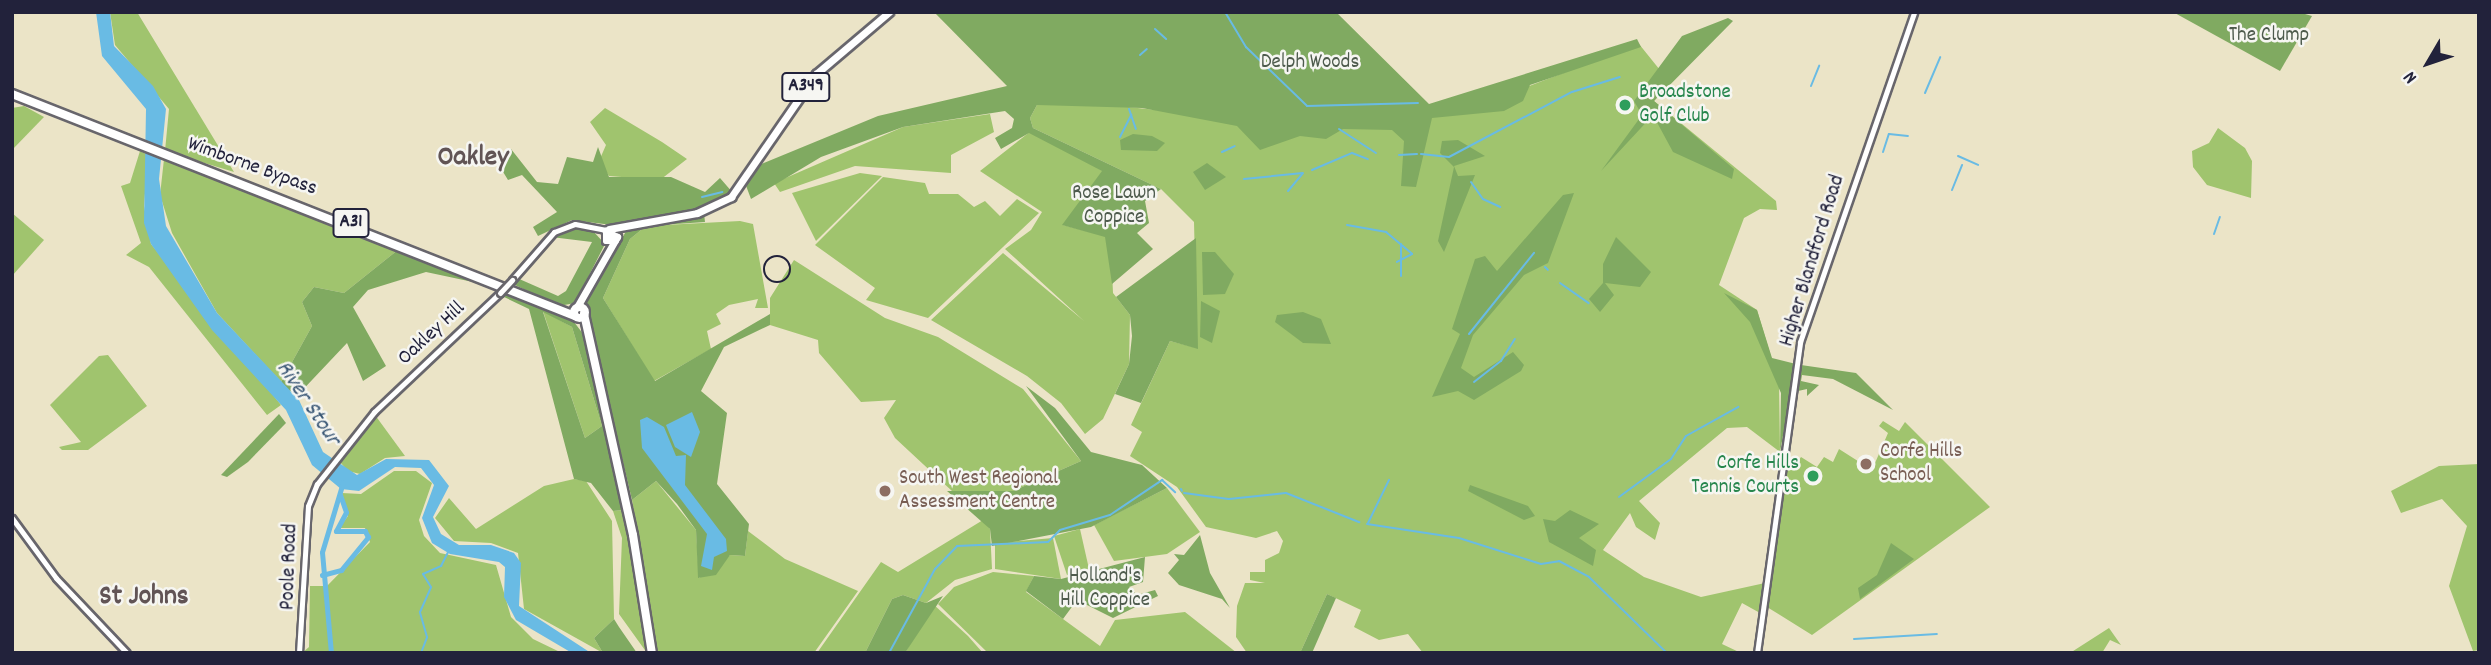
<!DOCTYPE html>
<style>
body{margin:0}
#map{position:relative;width:2491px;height:665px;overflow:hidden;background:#ebe4c7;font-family:Dekko,sans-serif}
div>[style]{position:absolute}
.green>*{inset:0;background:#a0c46e}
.forest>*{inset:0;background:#80aa61}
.water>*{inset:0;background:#69bbe4}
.stream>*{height:2px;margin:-1px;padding:0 1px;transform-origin:1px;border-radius:1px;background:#69bbe4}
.river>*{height:5px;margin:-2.5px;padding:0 2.5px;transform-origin:2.5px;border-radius:2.5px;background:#69bbe4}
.roads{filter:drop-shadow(2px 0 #68666c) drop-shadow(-2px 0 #68666c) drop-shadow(0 2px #68666c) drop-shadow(0 -2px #68666c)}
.secondary>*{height:5px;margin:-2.5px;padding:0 2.5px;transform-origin:2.5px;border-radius:2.5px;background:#fff}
.primary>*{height:7px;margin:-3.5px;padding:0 3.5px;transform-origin:3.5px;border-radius:3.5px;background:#fff}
.trunk>*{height:8px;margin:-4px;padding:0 4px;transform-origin:4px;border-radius:4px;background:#fff}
.trunk>.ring{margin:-4px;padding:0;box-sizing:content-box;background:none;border:8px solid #fff;border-radius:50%}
.rail>*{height:2px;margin-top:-1px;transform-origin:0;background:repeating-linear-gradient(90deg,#22223b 0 10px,transparent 0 15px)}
.rail>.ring{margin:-1px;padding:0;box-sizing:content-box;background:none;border:2px solid #22223b;border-radius:50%}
.bridges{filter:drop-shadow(2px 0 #68666c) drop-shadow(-2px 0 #68666c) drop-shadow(0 2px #68666c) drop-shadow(0 -2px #68666c)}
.secondary-bridge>*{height:5px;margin:-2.5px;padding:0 2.5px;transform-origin:2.5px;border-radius:2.5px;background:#fff}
.dots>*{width:19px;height:19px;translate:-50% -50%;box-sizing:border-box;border:4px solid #f6f6f2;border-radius:50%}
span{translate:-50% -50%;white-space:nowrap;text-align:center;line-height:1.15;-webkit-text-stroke:5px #f6f6f2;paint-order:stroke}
.shield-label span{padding:2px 5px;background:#f6f6f2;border:2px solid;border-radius:5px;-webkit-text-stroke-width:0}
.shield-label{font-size:19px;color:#22223b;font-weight:700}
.park-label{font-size:21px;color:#4e5b4d}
.leisure-label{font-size:21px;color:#27864d}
.left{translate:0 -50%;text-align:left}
.right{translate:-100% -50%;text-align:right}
.street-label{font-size:21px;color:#22223b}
.education-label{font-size:21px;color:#785e54}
.water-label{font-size:23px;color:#3b5876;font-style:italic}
.district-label{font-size:28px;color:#615455;font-weight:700}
.frame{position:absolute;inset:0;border:14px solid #22223b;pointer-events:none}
.north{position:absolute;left:2393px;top:28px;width:70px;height:70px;-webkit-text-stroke:5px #f6f6f2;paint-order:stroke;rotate:231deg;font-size:19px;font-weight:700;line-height:28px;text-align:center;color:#22223b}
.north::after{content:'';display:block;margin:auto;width:24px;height:32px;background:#22223b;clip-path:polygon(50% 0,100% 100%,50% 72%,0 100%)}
</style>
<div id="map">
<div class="green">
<div style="clip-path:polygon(110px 12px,137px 12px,234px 172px,165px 151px,169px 109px,115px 45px)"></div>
<div style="clip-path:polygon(1639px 44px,1668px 80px,1654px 101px,1776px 201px,1777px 210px,1760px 209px,1744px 218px,1719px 285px,1757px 310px,1779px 383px,1780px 452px,1747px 427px,1727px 428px,1639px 501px,1660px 523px,1655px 540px,1636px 527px,1630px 513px,1603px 550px,1644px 577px,1701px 597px,1765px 583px,1760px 613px,1742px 603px,1722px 644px,1741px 653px,1423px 653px,1408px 634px,1379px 640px,1354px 627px,1361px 610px,1327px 594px,1300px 653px,1247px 653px,1236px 637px,1237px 606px,1245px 583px,1265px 583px,1250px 580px,1250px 572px,1265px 572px,1265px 560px,1279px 553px,1283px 541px,1277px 531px,1256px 538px,1206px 527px,1177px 487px,1130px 456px,1142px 432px,1131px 425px,1170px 341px,1197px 348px,1194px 222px,1161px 189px,1033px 128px,1030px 118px,1037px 105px,1083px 102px,1302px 126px,1511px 93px)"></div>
<div style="clip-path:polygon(24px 106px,44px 117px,12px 150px,12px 108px)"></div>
<div style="clip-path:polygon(605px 108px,662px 142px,687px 159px,660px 180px,609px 176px,599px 161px,606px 145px,590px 122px)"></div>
<div style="clip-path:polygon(990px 114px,994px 132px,951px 155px,951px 173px,855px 166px,780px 192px,774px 183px,903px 127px)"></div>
<div style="clip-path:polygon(2218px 128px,2245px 148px,2252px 161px,2251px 198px,2207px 185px,2193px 167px,2192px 151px,2209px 143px)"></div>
<div style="clip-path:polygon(1031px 131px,1103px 171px,1063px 225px,1105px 236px,1111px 246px,1113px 293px,1130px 315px,1129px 364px,1103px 419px,1085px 434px,1061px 403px,1027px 376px,931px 320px,1003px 253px,1084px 321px,1005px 249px,1031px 230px,1042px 212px,980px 171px)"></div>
<div style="clip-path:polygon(140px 151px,148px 155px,144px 206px,151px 244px,281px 405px,267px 415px,149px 267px,126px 255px,141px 243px,121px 186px,130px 183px)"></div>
<div style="clip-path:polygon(164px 159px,236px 186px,399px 249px,344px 293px,314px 287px,302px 302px,312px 326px,281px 382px,217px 313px,172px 233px,160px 195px)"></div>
<div style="clip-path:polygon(860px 173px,882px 176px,816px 241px,792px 193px)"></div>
<div style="clip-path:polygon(883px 177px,925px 183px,929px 194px,958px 194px,974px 207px,985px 201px,1000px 216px,1017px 199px,1039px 213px,928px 318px,866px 300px,875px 288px,815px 245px)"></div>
<div style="clip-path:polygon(12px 213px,44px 240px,12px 276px)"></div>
<div style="clip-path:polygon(740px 221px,753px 224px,768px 308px,755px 308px,758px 299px,729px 305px,716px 314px,721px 324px,707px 331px,711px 349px,654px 381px,603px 298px,630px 239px,646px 226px)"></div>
<div style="clip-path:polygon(794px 260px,885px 318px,938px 337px,1023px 389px,1081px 461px,1013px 491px,952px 491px,895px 438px,884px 418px,896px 400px,861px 402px,819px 353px,818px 340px,770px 325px,770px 298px)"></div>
<div style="clip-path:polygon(543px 311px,572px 327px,602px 426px,585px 438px)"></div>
<div style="clip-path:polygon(108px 355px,147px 406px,88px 450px,62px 450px,59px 447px,81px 442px,50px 405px,99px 356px)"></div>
<div style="clip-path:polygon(375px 415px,405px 456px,385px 458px,360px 474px,348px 471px,340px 462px)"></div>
<div style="clip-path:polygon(1883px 421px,1899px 431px,1905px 422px,1990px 507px,1812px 635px,1767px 607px,1786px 457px,1797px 463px,1801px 457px,1817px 467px,1824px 457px,1833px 462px,1839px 449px,1872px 470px,1888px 433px,1879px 426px)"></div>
<div style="clip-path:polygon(2479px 464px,2479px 650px,2473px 651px,2449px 586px,2467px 526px,2442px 499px,2401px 513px,2391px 491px,2439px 466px)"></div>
<div style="clip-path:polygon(394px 471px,416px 471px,432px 483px,419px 520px,424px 536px,440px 553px,496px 565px,511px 617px,533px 639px,562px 653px,302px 653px,309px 647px,310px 586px,327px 586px,370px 542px,365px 528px,339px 528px,348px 516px,342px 493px,361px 494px)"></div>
<div style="clip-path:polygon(574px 479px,586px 481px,612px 521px,614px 619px,594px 638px,603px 653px,524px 609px,518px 553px,491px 543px,454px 541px,435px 518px,449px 498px,476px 529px,544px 486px)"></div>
<div style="clip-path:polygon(656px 481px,696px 530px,699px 578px,730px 555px,745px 556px,748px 531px,785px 559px,858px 591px,814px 653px,657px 653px,632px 500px)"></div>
<div style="clip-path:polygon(1167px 488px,1200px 532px,1167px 554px,1114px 561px,1094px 525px)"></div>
<div style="clip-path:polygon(623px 510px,632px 552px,647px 653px,619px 614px,622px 538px,613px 511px)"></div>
<div style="clip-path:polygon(983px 520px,990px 529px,992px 569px,955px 580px,926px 603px,903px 595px,892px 599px,865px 653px,817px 653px,881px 562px,898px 572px)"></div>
<div style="clip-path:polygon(1080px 529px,1089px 569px,1067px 575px,1054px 536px)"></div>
<div style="clip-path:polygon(1053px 538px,1061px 579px,995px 569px,995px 543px)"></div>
<div style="clip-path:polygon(993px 572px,1034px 576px,1026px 592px,1100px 646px,1115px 620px,1185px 612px,1237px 653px,988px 653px,938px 604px,954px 587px)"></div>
<div style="clip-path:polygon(933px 604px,968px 636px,983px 653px,905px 653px)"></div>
<div style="clip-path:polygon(2109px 628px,2121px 645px,2110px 640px,2102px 653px,2070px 653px)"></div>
</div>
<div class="forest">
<div style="clip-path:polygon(934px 12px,1336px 12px,1429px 104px,1637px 39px,1641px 47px,1530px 85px,1523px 101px,1504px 111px,1432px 118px,1416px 187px,1401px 186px,1404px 141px,1392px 130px,1343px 129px,1326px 139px,1300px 136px,1260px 150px,1237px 126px,1142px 108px,1037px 105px,1030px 118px,1033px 128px,1161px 189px,1145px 201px,1149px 223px,1137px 233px,1153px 249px,1112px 284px,1105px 237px,1062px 225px,1102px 171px,1029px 133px,1001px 149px,995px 138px,1012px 128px,1014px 119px,1005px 111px,903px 127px,821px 157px,751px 199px,745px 183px,759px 165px,878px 116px,1007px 86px)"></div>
<div style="clip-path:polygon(2173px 12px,2298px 12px,2312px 16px,2280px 71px)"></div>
<div style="clip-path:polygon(1728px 18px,1733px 21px,1654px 101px,1734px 169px,1732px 179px,1673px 152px,1653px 115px,1601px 171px,1642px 115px,1634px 101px,1682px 36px)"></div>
<div style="clip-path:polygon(1133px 134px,1152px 136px,1165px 143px,1157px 151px,1121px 150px,1120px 140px)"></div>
<div style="clip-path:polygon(1458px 140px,1485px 156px,1454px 166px,1458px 176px,1475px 175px,1444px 252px,1438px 241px,1454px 167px,1440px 153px,1442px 141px)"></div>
<div style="clip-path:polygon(598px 147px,609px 177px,671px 177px,705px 192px,720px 178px,733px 193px,695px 211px,612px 225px,572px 220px,538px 236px,533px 227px,557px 212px,522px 175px,508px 180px,494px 157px,511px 149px,537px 182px,558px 184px,567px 157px,593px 162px)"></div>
<div style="clip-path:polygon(1207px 163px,1226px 177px,1205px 190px,1193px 172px)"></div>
<div style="clip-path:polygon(1574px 193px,1548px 263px,1524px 275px,1473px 335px,1461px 368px,1474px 377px,1513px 352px,1524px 365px,1521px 371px,1474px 400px,1458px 391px,1432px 397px,1460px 334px,1452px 329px,1475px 259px,1485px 256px,1497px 271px,1563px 195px)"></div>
<div style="clip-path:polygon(704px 213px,705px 222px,646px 226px,630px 239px,603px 298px,655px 381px,770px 314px,770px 325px,724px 347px,701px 391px,727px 413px,717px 484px,749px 524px,745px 556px,730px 555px,716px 575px,698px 578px,696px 530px,677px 504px,656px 481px,632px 500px,585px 301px,628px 228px)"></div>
<div style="clip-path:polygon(575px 226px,592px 230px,605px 244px,575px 303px,559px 306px,513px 284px,517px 278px,558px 296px,566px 291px,592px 242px,551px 237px)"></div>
<div style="clip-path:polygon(1616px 237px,1651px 272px,1640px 287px,1605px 283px,1614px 295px,1600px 312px,1589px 299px,1603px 283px,1603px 264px)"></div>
<div style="clip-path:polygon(1196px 238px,1198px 349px,1170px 341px,1141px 403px,1115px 394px,1129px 364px,1132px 336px,1130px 315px,1116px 297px)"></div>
<div style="clip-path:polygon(399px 249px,473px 282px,426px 272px,368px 290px,353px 307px,386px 366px,363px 381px,347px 343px,295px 398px,281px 382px,312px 326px,302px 302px,314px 287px,344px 293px)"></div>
<div style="clip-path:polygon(1202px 252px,1215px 252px,1234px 274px,1225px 294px,1203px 295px)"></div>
<div style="clip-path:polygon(evenodd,508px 290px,574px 322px,587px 339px,623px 510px,613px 511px,591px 483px,574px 479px,529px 309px,502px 296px,508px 290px,543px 312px,572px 327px,602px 426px,585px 438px,543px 312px)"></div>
<div style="clip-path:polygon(1724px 293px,1757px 310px,1772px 358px,1796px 364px,1780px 452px,1781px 393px,1750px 322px)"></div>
<div style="clip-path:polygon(1201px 301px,1220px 311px,1212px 343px,1200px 337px)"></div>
<div style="clip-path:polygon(1303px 312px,1321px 319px,1331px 344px,1303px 343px,1275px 322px,1277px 315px)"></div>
<div style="clip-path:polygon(1801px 365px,1856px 373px,1893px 410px,1833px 379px,1802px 375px,1801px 381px,1819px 385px,1807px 396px,1807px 389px,1798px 391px)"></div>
<div style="clip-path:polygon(1026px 386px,1055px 408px,1091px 452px,1142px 465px,1167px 488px,1091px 527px,992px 546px,990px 529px,947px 491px,1013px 491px,1081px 461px)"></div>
<div style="clip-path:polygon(279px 414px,286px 423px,248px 462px,227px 477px,221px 475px)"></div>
<div style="clip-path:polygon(1470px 485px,1528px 506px,1535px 516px,1524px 520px,1468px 491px)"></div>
<div style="clip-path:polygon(1570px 510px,1599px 524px,1579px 538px,1596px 550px,1593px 566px,1549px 542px,1543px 519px,1555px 521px)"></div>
<div style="clip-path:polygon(1200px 535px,1210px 573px,1230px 608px,1222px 599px,1179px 585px,1168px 573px,1179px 560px,1174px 554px,1184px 555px)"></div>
<div style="clip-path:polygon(1891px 543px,1914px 559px,1860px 599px,1858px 588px,1877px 575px)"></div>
<div style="clip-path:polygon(1145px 557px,1143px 582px,1129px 587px,1137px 595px,1155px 590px,1158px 596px,1113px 618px,1077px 600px,1063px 619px,1026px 591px,1034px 576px,1061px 579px)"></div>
<div style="clip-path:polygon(1327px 594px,1336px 598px,1312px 653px,1300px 653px)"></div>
<div style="clip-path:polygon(903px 595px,926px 603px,943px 596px,905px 653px,865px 653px,892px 599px)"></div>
<div style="clip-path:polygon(614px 619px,619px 627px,637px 653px,603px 653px,594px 638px)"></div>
</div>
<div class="water">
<div style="clip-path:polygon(96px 12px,110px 12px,114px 46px,153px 86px,166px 109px,159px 179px,166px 226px,217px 313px,299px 400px,323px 452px,357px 475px,386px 459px,429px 460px,449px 486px,433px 517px,441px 534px,459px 545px,491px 545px,514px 553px,521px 563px,519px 606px,591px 653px,572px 653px,516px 620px,504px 597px,505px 567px,499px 562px,450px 554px,432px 543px,422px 518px,434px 485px,421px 468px,395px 467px,359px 491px,341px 489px,312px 465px,286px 410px,212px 330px,151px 244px,144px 223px,146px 109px,102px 56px)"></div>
<div style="clip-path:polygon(692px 412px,700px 432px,691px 457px,675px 447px,666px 425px)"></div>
<div style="clip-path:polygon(647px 417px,664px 427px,676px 456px,686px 455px,685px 485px,726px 539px,727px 551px,714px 557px,712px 570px,701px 566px,707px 534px,642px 448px,640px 420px)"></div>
</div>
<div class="stream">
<div style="left:1225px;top:12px;width:41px;rotate:59deg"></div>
<div style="left:1246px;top:47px;width:85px;rotate:44deg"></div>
<div style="left:1307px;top:106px;width:111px;rotate:-1.5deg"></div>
<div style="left:1155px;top:29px;width:15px;rotate:42deg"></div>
<div style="left:1140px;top:55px;width:9px;rotate:-41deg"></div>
<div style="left:1811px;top:86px;width:22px;rotate:-68deg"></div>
<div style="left:1925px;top:93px;width:39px;rotate:-67deg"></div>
<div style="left:1129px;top:109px;width:21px;rotate:71deg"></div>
<div style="left:1339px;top:129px;width:44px;rotate:33deg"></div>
<div style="left:1120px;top:137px;width:25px;rotate:-63deg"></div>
<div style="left:1222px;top:152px;width:14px;rotate:-25deg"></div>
<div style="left:1883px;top:152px;width:19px;rotate:-72deg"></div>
<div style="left:1889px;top:134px;width:19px;rotate:6deg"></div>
<div style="left:1421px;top:154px;width:28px;rotate:6deg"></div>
<div style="left:1449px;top:157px;width:139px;rotate:-27.9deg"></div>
<div style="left:1572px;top:92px;width:50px;rotate:-17.4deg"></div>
<div style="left:1399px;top:155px;width:18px;rotate:-3deg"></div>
<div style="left:1958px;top:156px;width:22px;rotate:24deg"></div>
<div style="left:1312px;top:170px;width:43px;rotate:-23deg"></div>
<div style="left:1352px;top:153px;width:17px;rotate:21deg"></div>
<div style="left:1244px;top:179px;width:59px;rotate:-5.8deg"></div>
<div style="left:1471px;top:182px;width:21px;rotate:55deg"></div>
<div style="left:1483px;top:199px;width:19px;rotate:25deg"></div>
<div style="left:1952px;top:190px;width:27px;rotate:-68deg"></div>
<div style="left:1288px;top:191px;width:23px;rotate:-50deg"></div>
<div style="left:702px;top:197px;width:21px;rotate:-14deg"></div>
<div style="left:1347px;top:225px;width:40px;rotate:10deg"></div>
<div style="left:1386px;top:232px;width:34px;rotate:40deg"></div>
<div style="left:1412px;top:254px;width:17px;rotate:152deg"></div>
<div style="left:2214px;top:234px;width:18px;rotate:-71deg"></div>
<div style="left:1401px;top:244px;width:32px;rotate:90deg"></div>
<div style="left:1545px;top:267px;width:4px;rotate:45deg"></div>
<div style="left:1560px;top:283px;width:35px;rotate:35deg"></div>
<div style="left:1469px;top:334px;width:104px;rotate:-51.3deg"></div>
<div style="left:1474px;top:382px;width:34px;rotate:-38deg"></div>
<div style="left:1501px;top:361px;width:26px;rotate:-58deg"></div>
<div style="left:1181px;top:489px;width:2px;rotate:63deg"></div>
<div style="left:1184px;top:493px;width:45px;rotate:7.6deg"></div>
<div style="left:1229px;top:499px;width:57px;rotate:-6deg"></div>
<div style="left:1286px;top:493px;width:79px;rotate:21.7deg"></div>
<div style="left:1619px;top:497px;width:64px;rotate:-36.2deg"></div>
<div style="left:1671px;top:459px;width:27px;rotate:-57deg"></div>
<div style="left:1686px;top:436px;width:60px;rotate:-29.1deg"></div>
<div style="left:1368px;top:523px;width:48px;rotate:-64deg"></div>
<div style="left:1367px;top:524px;width:93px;rotate:8.7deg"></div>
<div style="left:1459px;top:538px;width:86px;rotate:17.6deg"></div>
<div style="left:1541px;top:564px;width:18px;rotate:-9deg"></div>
<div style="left:1559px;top:561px;width:34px;rotate:28deg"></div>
<div style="left:1589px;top:577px;width:109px;rotate:44.3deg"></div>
<div style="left:1854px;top:639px;width:83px;rotate:-3.4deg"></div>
<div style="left:421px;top:653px;width:17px;rotate:-69deg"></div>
<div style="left:427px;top:637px;width:26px;rotate:-106deg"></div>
<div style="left:420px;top:612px;width:27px;rotate:-66deg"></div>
<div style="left:431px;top:587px;width:15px;rotate:-122deg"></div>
<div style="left:423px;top:574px;width:20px;rotate:-24deg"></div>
<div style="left:441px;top:566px;width:16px;rotate:-63deg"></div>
<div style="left:889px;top:653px;width:96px;rotate:-61.3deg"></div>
<div style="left:935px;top:569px;width:32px;rotate:-46deg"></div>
<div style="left:957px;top:546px;width:91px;rotate:-2.5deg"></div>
<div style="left:1048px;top:542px;width:17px;rotate:-45deg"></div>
<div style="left:1060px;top:530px;width:52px;rotate:-16.7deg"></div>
<div style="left:1110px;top:515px;width:63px;rotate:-33.9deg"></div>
<div style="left:1162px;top:480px;width:18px;rotate:43deg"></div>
</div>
<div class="river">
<div style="left:322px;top:575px;width:20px;rotate:-15deg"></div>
<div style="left:341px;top:570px;width:43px;rotate:-50.7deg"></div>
<div style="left:368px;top:537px;width:7px;rotate:-117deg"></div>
<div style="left:365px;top:531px;width:29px;rotate:180deg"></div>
<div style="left:336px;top:531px;width:21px;rotate:-62deg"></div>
<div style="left:346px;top:512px;width:18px;rotate:-109deg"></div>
<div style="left:331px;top:653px;width:101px;rotate:-95.1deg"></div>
<div style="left:322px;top:552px;width:73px;rotate:-73.3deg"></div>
</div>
<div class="roads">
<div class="secondary">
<div style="left:512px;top:280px;width:64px;rotate:-48.8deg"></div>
<div style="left:554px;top:232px;width:22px;rotate:-21deg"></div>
<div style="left:575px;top:224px;width:33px;rotate:11deg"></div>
<div style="left:12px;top:518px;width:74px;rotate:53.7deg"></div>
<div style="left:56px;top:578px;width:103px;rotate:46.6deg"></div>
<div style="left:299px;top:653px;width:147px;rotate:-86.5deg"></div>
<div style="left:308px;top:506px;width:24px;rotate:-68deg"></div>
<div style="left:317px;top:484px;width:92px;rotate:-51.6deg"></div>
<div style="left:374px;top:412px;width:173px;rotate:-43.4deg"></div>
<div style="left:1757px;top:653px;width:314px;rotate:-82.1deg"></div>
<div style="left:1800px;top:342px;width:349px;rotate:-70.9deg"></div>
</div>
<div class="primary">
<div style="left:609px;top:229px;width:89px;rotate:-10.3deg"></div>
<div style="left:697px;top:213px;width:38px;rotate:-25deg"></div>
<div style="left:731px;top:197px;width:150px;rotate:-55.4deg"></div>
<div style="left:816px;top:74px;width:96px;rotate:-40.3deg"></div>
<div style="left:577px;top:307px;width:81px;rotate:-60.3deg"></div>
<div style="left:617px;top:237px;width:13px;rotate:-151deg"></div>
<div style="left:606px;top:231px;width:9px;rotate:90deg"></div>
<div style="left:606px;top:240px;width:9px"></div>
</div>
<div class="trunk">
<div style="left:12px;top:94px;width:605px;rotate:21.52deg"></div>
<div class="ring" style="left:573.5px;top:306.5px;width:3px;height:3px"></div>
<div style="left:584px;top:314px;width:226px;rotate:77.5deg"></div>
<div style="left:633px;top:535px;width:120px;rotate:80.9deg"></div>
</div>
</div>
<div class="rail">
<div class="ring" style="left:764px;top:256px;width:24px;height:24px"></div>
</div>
<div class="bridges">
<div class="secondary-bridge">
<div style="left:500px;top:293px;width:18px;rotate:-47deg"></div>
</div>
</div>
<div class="dots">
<div style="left:1625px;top:105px;background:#2e9e5b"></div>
<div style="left:1866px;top:464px;background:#8d6e63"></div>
<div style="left:1813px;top:476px;background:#2e9e5b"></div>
<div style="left:885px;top:491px;background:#8d6e63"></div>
</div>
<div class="shield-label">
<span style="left:806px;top:87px">A349</span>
<span style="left:351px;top:223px">A31</span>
</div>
<div class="park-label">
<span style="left:2269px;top:36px">The Clump</span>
<span style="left:1310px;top:63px">Delph Woods</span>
<span style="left:1114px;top:206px">Rose Lawn<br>Coppice</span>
<span style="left:1105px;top:589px">Holland's<br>Hill Coppice</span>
</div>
<div class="leisure-label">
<span class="left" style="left:1639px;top:105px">Broadstone<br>Golf Club</span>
<span class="right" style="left:1799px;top:476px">Corfe Hills<br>Tennis Courts</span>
</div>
<div class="street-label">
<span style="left:252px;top:167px;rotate:20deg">Wimborne Bypass</span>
<span style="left:1813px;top:261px;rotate:-73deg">Higher Blandford Road</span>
<span style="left:432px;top:334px;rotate:-43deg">Oakley Hill</span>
<span style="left:290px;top:567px;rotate:-88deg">Poole Road</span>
</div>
<div class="education-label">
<span class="left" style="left:1880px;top:464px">Corfe Hills<br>School</span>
<span class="left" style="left:899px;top:491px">South West Regional<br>Assessment Centre</span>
</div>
<div class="water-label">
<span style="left:307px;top:404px;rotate:56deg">River Stour</span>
</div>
<div class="district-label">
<span style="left:473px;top:159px">Oakley</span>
<span style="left:144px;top:598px">St Johns</span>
</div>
<div class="frame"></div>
<div class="north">N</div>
</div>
